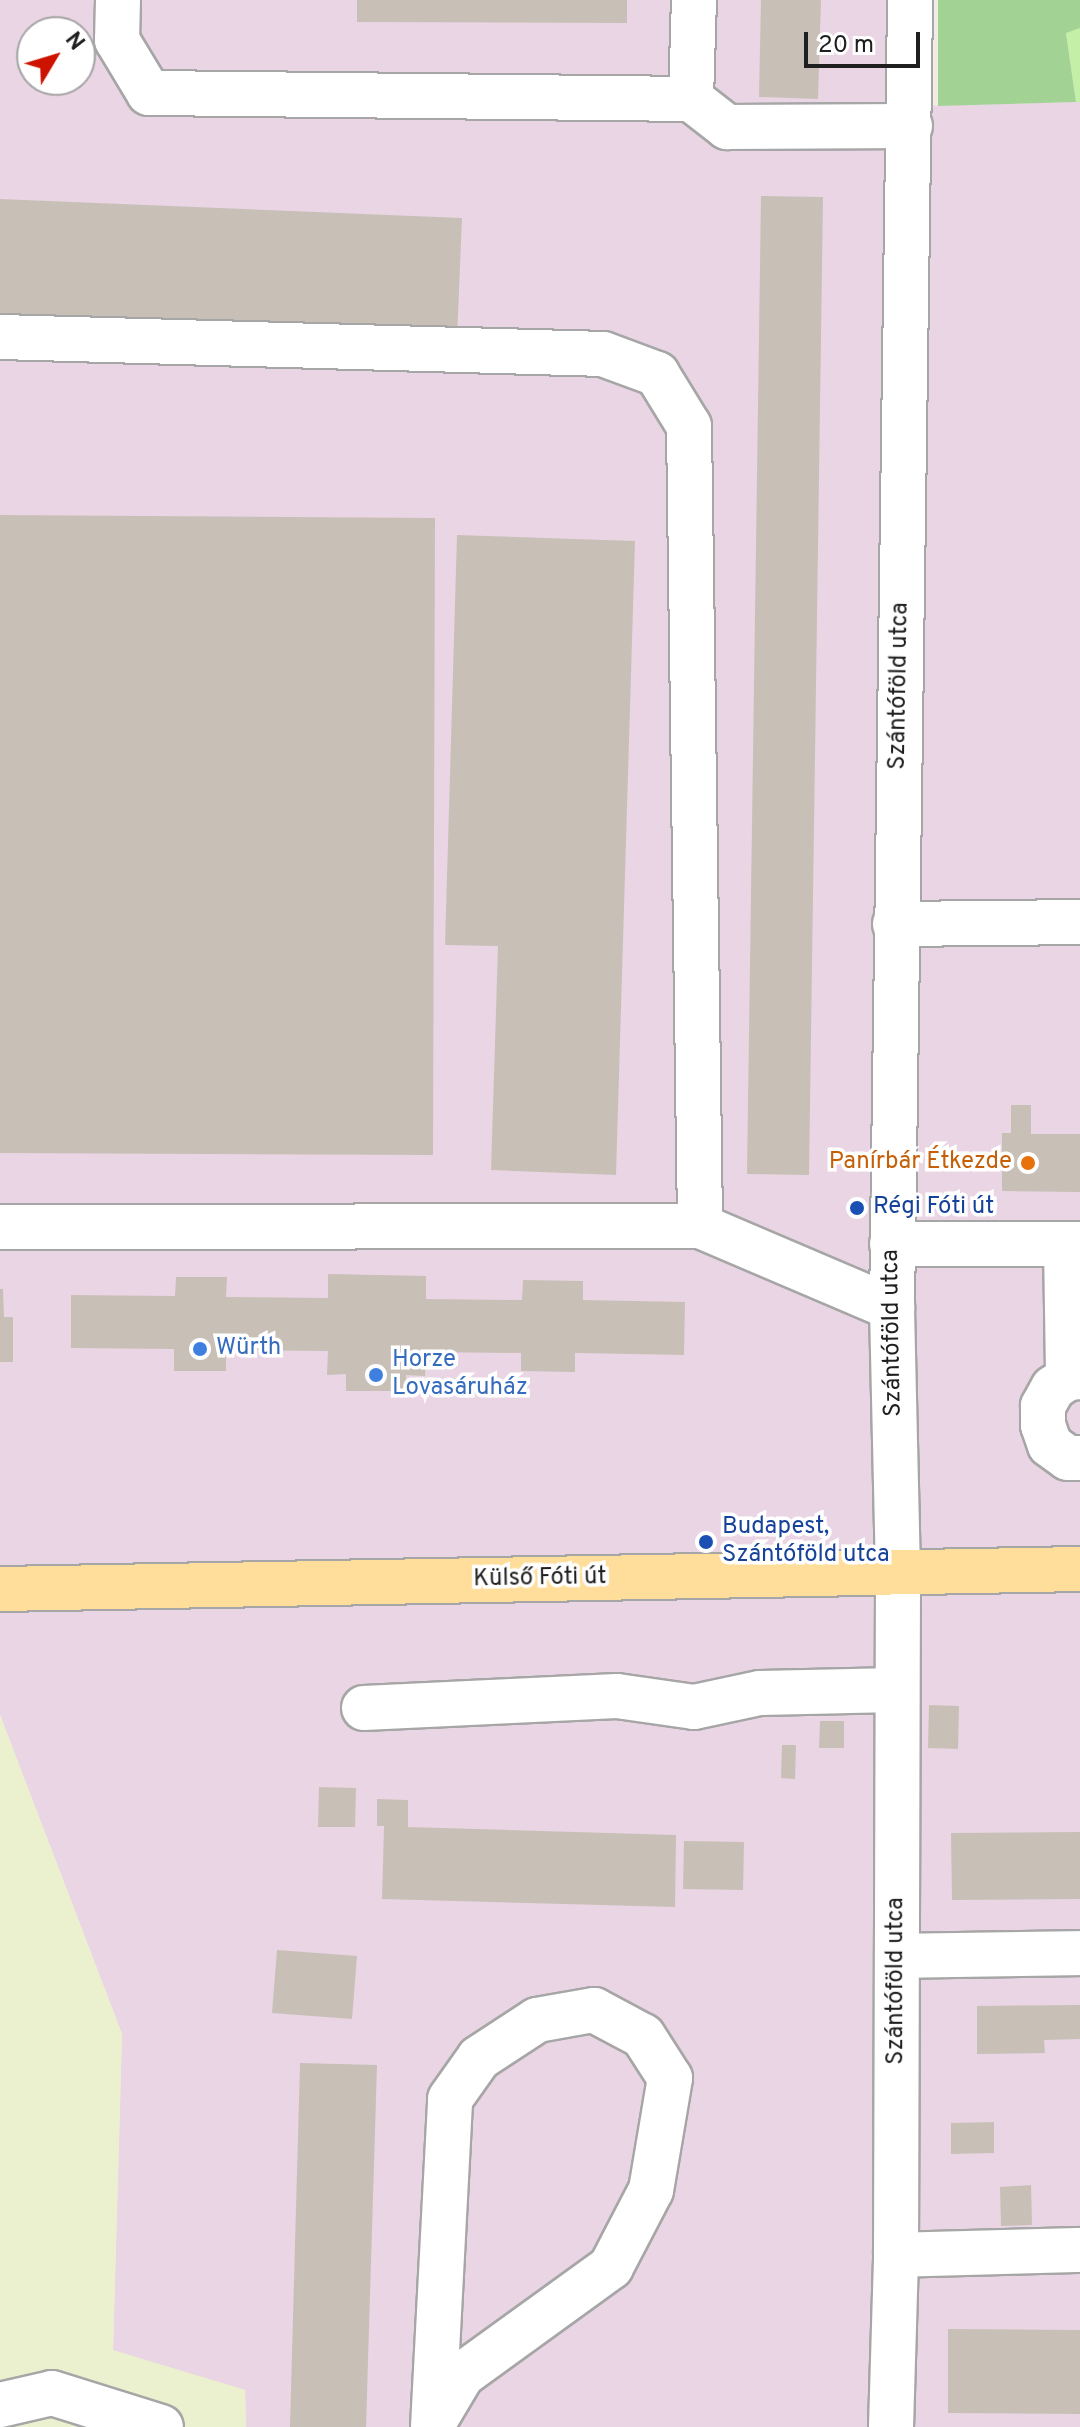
<!DOCTYPE html>
<meta charset="utf-8">
<style>
body{margin:0}
#map{position:relative;width:1080px;height:2427px;overflow:hidden;background:#f0ede4;font-family:Overpass,sans-serif}
div>[style]{position:absolute}
.industrial>*{inset:0;background:#ead5e4}
.farmland>*{inset:0;background:#ebf1ce}
.grass>*{inset:0;background:#c3efa6}
.forest>*{inset:0;background:#a2d395}
.building>*{inset:0;background:#c8c0b7}
.roads{filter:drop-shadow(2px 0 #a6a6a6) drop-shadow(-2px 0 #a6a6a6) drop-shadow(0 2px #a6a6a6) drop-shadow(0 -2px #a6a6a6)}
.minor>*{height:44px;margin:-22px;padding:0 22px;transform-origin:22px;border-radius:22px;background:#fff}
.major>*{height:44px;margin:-22px;padding:0 22px;transform-origin:22px;border-radius:22px;background:#ffdd9a}
.dots>*{width:22px;height:22px;translate:-50% -50%;box-sizing:border-box;border:4px solid #fff;border-radius:50%}
span{translate:-50% -50%;white-space:nowrap;text-align:center;line-height:1.15;-webkit-text-stroke:7px #fff;paint-order:stroke}
.street-label{font-size:24px;color:#1f1f1f}
.food-label{font-size:24px;color:#c56008}
.right{translate:-100% -50%;text-align:right}
.transit-label{font-size:24px;color:#164399}
.left{translate:0 -50%;text-align:left}
.shop-label{font-size:24px;color:#366cbe}
.north{position:absolute;left:16px;top:16px;width:80px;height:80px;box-sizing:border-box;background:#fff;border:2px solid #a5a5a5;border-radius:50%;rotate:52deg;font-size:22px;font-weight:700;line-height:32px;text-align:center;color:#1f1f1f}
.north::after{content:'';display:block;margin:auto;width:28px;height:36px;background:#cd1300;clip-path:polygon(50% 0,100% 100%,50% 72%,0 100%)}
.scale{position:absolute;left:804px;top:32px;width:116px;height:36px;box-sizing:border-box;border:4px solid #1f1f1f;border-top:0;padding-left:10px;font-size:24px;line-height:28px;white-space:nowrap;color:#1f1f1f;-webkit-text-stroke:6px #fff;paint-order:stroke}
</style>
<div id="map">
<div class="industrial">
<div style="clip-path:polygon(evenodd,0 0,914px 0,920px 106px,1080px 102px,1080px 2427px,246px 2427px,245px 2390px,113px 2351px,122px 2034px,0 1715px,0 0,32px 32px,80px 32px,80px 80px,32px 80px,32px 32px)"></div>
</div>
<div class="farmland">
<div style="clip-path:polygon(0 1715px,122px 2034px,113px 2350px,245px 2390px,246px 2427px,0 2427px)"></div>
</div>
<div class="grass">
<div style="clip-path:polygon(1080px 28px,1080px 102px,1076px 102px,1066px 32px)"></div>
</div>
<div class="forest">
<div style="clip-path:polygon(938px 0,1080px 0,1080px 28px,1066px 33px,1076px 102px,938px 106px)"></div>
</div>
<div class="building">
<div style="clip-path:polygon(357px 0,627px 0,627px 23px,357px 22px)"></div>
<div style="clip-path:polygon(761px 0,821px 0,818px 99px,759px 97px)"></div>
<div style="clip-path:polygon(761px 196px,823px 197px,809px 1175px,747px 1174px)"></div>
<div style="clip-path:polygon(0 199px,462px 218px,457px 338px,0 319px)"></div>
<div style="clip-path:polygon(0 515px,435px 518px,433px 1155px,0 1153px)"></div>
<div style="clip-path:polygon(457px 535px,635px 541px,616px 1175px,491px 1170px,498px 946px,445px 945px)"></div>
<div style="clip-path:polygon(1011px 1105px,1031px 1105px,1031px 1134px,1080px 1134px,1080px 1192px,1002px 1191px,1002px 1133px,1011px 1133px)"></div>
<div style="clip-path:polygon(328px 1274px,426px 1276px,426px 1299px,522px 1300px,523px 1280px,583px 1281px,583px 1300px,685px 1302px,684px 1355px,575px 1353px,575px 1372px,521px 1371px,521px 1353px,426px 1352px,425px 1376px,406px 1375px,406px 1391px,346px 1391px,346px 1374px,327px 1375px,328px 1351px,226px 1350px,226px 1371px,174px 1371px,174px 1349px,71px 1348px,71px 1295px,175px 1296px,176px 1277px,227px 1277px,226px 1297px,328px 1298px)"></div>
<div style="clip-path:polygon(0 1289px,3px 1289px,4px 1317px,13px 1317px,13px 1362px,0 1362px)"></div>
<div style="clip-path:polygon(929px 1705px,959px 1706px,958px 1749px,928px 1748px)"></div>
<div style="clip-path:polygon(820px 1721px,844px 1721px,844px 1748px,819px 1748px)"></div>
<div style="clip-path:polygon(782px 1745px,796px 1745px,795px 1779px,781px 1778px)"></div>
<div style="clip-path:polygon(319px 1787px,356px 1788px,355px 1827px,318px 1827px)"></div>
<div style="clip-path:polygon(377px 1799px,408px 1800px,408px 1827px,676px 1835px,675px 1907px,382px 1899px,384px 1826px,377px 1826px)"></div>
<div style="clip-path:polygon(1080px 1832px,1080px 1899px,952px 1900px,951px 1833px)"></div>
<div style="clip-path:polygon(684px 1841px,744px 1842px,743px 1890px,683px 1889px)"></div>
<div style="clip-path:polygon(277px 1950px,357px 1956px,352px 2019px,272px 2013px)"></div>
<div style="clip-path:polygon(1080px 2005px,1080px 2039px,1044px 2040px,1045px 2053px,977px 2054px,977px 2006px)"></div>
<div style="clip-path:polygon(300px 2063px,377px 2065px,366px 2427px,290px 2427px)"></div>
<div style="clip-path:polygon(994px 2122px,994px 2153px,951px 2154px,951px 2123px)"></div>
<div style="clip-path:polygon(1031px 2185px,1032px 2225px,1001px 2226px,1000px 2187px)"></div>
<div style="clip-path:polygon(948px 2329px,1080px 2330px,1080px 2414px,948px 2413px)"></div>
</div>
<div class="roads">
<div class="minor">
<div style="left:118px;top:0;width:40px;rotate:91.4deg"></div>
<div style="left:117px;top:40px;width:62px;rotate:58.9deg"></div>
<div style="left:149px;top:93px;width:542px;rotate:0.63deg"></div>
<div style="left:691px;top:99px;width:46px;rotate:37.9deg"></div>
<div style="left:727px;top:127px;width:183px;rotate:-0.3deg"></div>
<div style="left:691px;top:99px;width:99px;rotate:-88.3deg"></div>
<div style="left:0;top:337px;width:603px;rotate:1.61deg"></div>
<div style="left:603px;top:354px;width:58px;rotate:20.3deg"></div>
<div style="left:657px;top:374px;width:61px;rotate:58.4deg"></div>
<div style="left:689px;top:426px;width:800px;rotate:89.21deg"></div>
<div style="left:895px;top:924px;width:185px;rotate:-0.6deg"></div>
<div style="left:0;top:1227px;width:700px;rotate:-0.08deg"></div>
<div style="left:700px;top:1226px;width:209px;rotate:23.1deg"></div>
<div style="left:892px;top:1244px;width:188px"></div>
<div style="left:1066px;top:1245px;width:133px;rotate:89.1deg"></div>
<div style="left:1080px;top:1377px;width:12px;rotate:175deg"></div>
<div style="left:1068px;top:1378px;width:18px;rotate:146deg"></div>
<div style="left:1053px;top:1388px;width:21px;rotate:119deg"></div>
<div style="left:1043px;top:1406px;width:19px;rotate:90deg"></div>
<div style="left:1043px;top:1425px;width:21px;rotate:71deg"></div>
<div style="left:1050px;top:1445px;width:22px;rotate:36deg"></div>
<div style="left:1068px;top:1458px;width:12px"></div>
<div style="left:364px;top:1708px;width:253px;rotate:-2.7deg"></div>
<div style="left:617px;top:1696px;width:78px;rotate:8.1deg"></div>
<div style="left:694px;top:1707px;width:67px;rotate:-12deg"></div>
<div style="left:760px;top:1693px;width:137px;rotate:-1.3deg"></div>
<div style="left:897px;top:1956px;width:183px;rotate:-0.9deg"></div>
<div style="left:896px;top:2255px;width:184px;rotate:-1.6deg"></div>
<div style="left:0;top:2405px;width:53px;rotate:-13deg"></div>
<div style="left:52px;top:2393px;width:114px;rotate:17.3deg"></div>
<div style="left:433px;top:2427px;width:328px;rotate:-87deg"></div>
<div style="left:450px;top:2099px;width:50px;rotate:-54.7deg"></div>
<div style="left:479px;top:2058px;width:69px;rotate:-33.2deg"></div>
<div style="left:537px;top:2020px;width:58px;rotate:-10deg"></div>
<div style="left:594px;top:2010px;width:55px;rotate:28deg"></div>
<div style="left:643px;top:2036px;width:50px;rotate:57.3deg"></div>
<div style="left:670px;top:2078px;width:114px;rotate:99.6deg"></div>
<div style="left:651px;top:2190px;width:87px;rotate:117.5deg"></div>
<div style="left:611px;top:2267px;width:184px;rotate:144.1deg"></div>
<div style="left:462px;top:2375px;width:55px;rotate:120.8deg"></div>
<div style="left:891px;top:2427px;width:172px;rotate:-88.3deg"></div>
<div style="left:896px;top:2255px;width:682px;rotate:-89.83deg"></div>
<div style="left:898px;top:1573px;width:265px;rotate:-91.3deg"></div>
<div style="left:892px;top:1308px;width:1308px;rotate:-89.21deg"></div>
</div>
<div class="major">
<div style="left:0;top:1589px;width:1080px;rotate:-1.06deg"></div>
</div>
</div>
<div class="dots">
<div style="left:1028px;top:1163px;background:#e8710a"></div>
<div style="left:857px;top:1208px;background:#1a4fb4"></div>
<div style="left:200px;top:1349px;background:#3f7fe0"></div>
<div style="left:376px;top:1375px;background:#3f7fe0"></div>
<div style="left:706px;top:1542px;background:#1a4fb4"></div>
</div>
<div class="street-label">
<span style="left:900px;top:686px;rotate:-89deg">Szántóföld utca</span>
<span style="left:893px;top:1333px;rotate:-91deg">Szántóföld utca</span>
<span style="left:540px;top:1579px;rotate:-1deg">Külső Fóti út</span>
<span style="left:897px;top:1981px;rotate:-90deg">Szántóföld utca</span>
</div>
<div class="food-label">
<span class="right" style="left:1012px;top:1163px">Panírbár Étkezde</span>
</div>
<div class="transit-label">
<span class="left" style="left:873px;top:1208px">Régi Fóti út</span>
<span class="left" style="left:722px;top:1542px">Budapest,<br>Szántóföld utca</span>
</div>
<div class="shop-label">
<span class="left" style="left:216px;top:1349px">Würth</span>
<span class="left" style="left:392px;top:1375px">Horze<br>Lovasáruház</span>
</div>
<div class="north">N</div>
<div class="scale">20 m</div>
</div>
